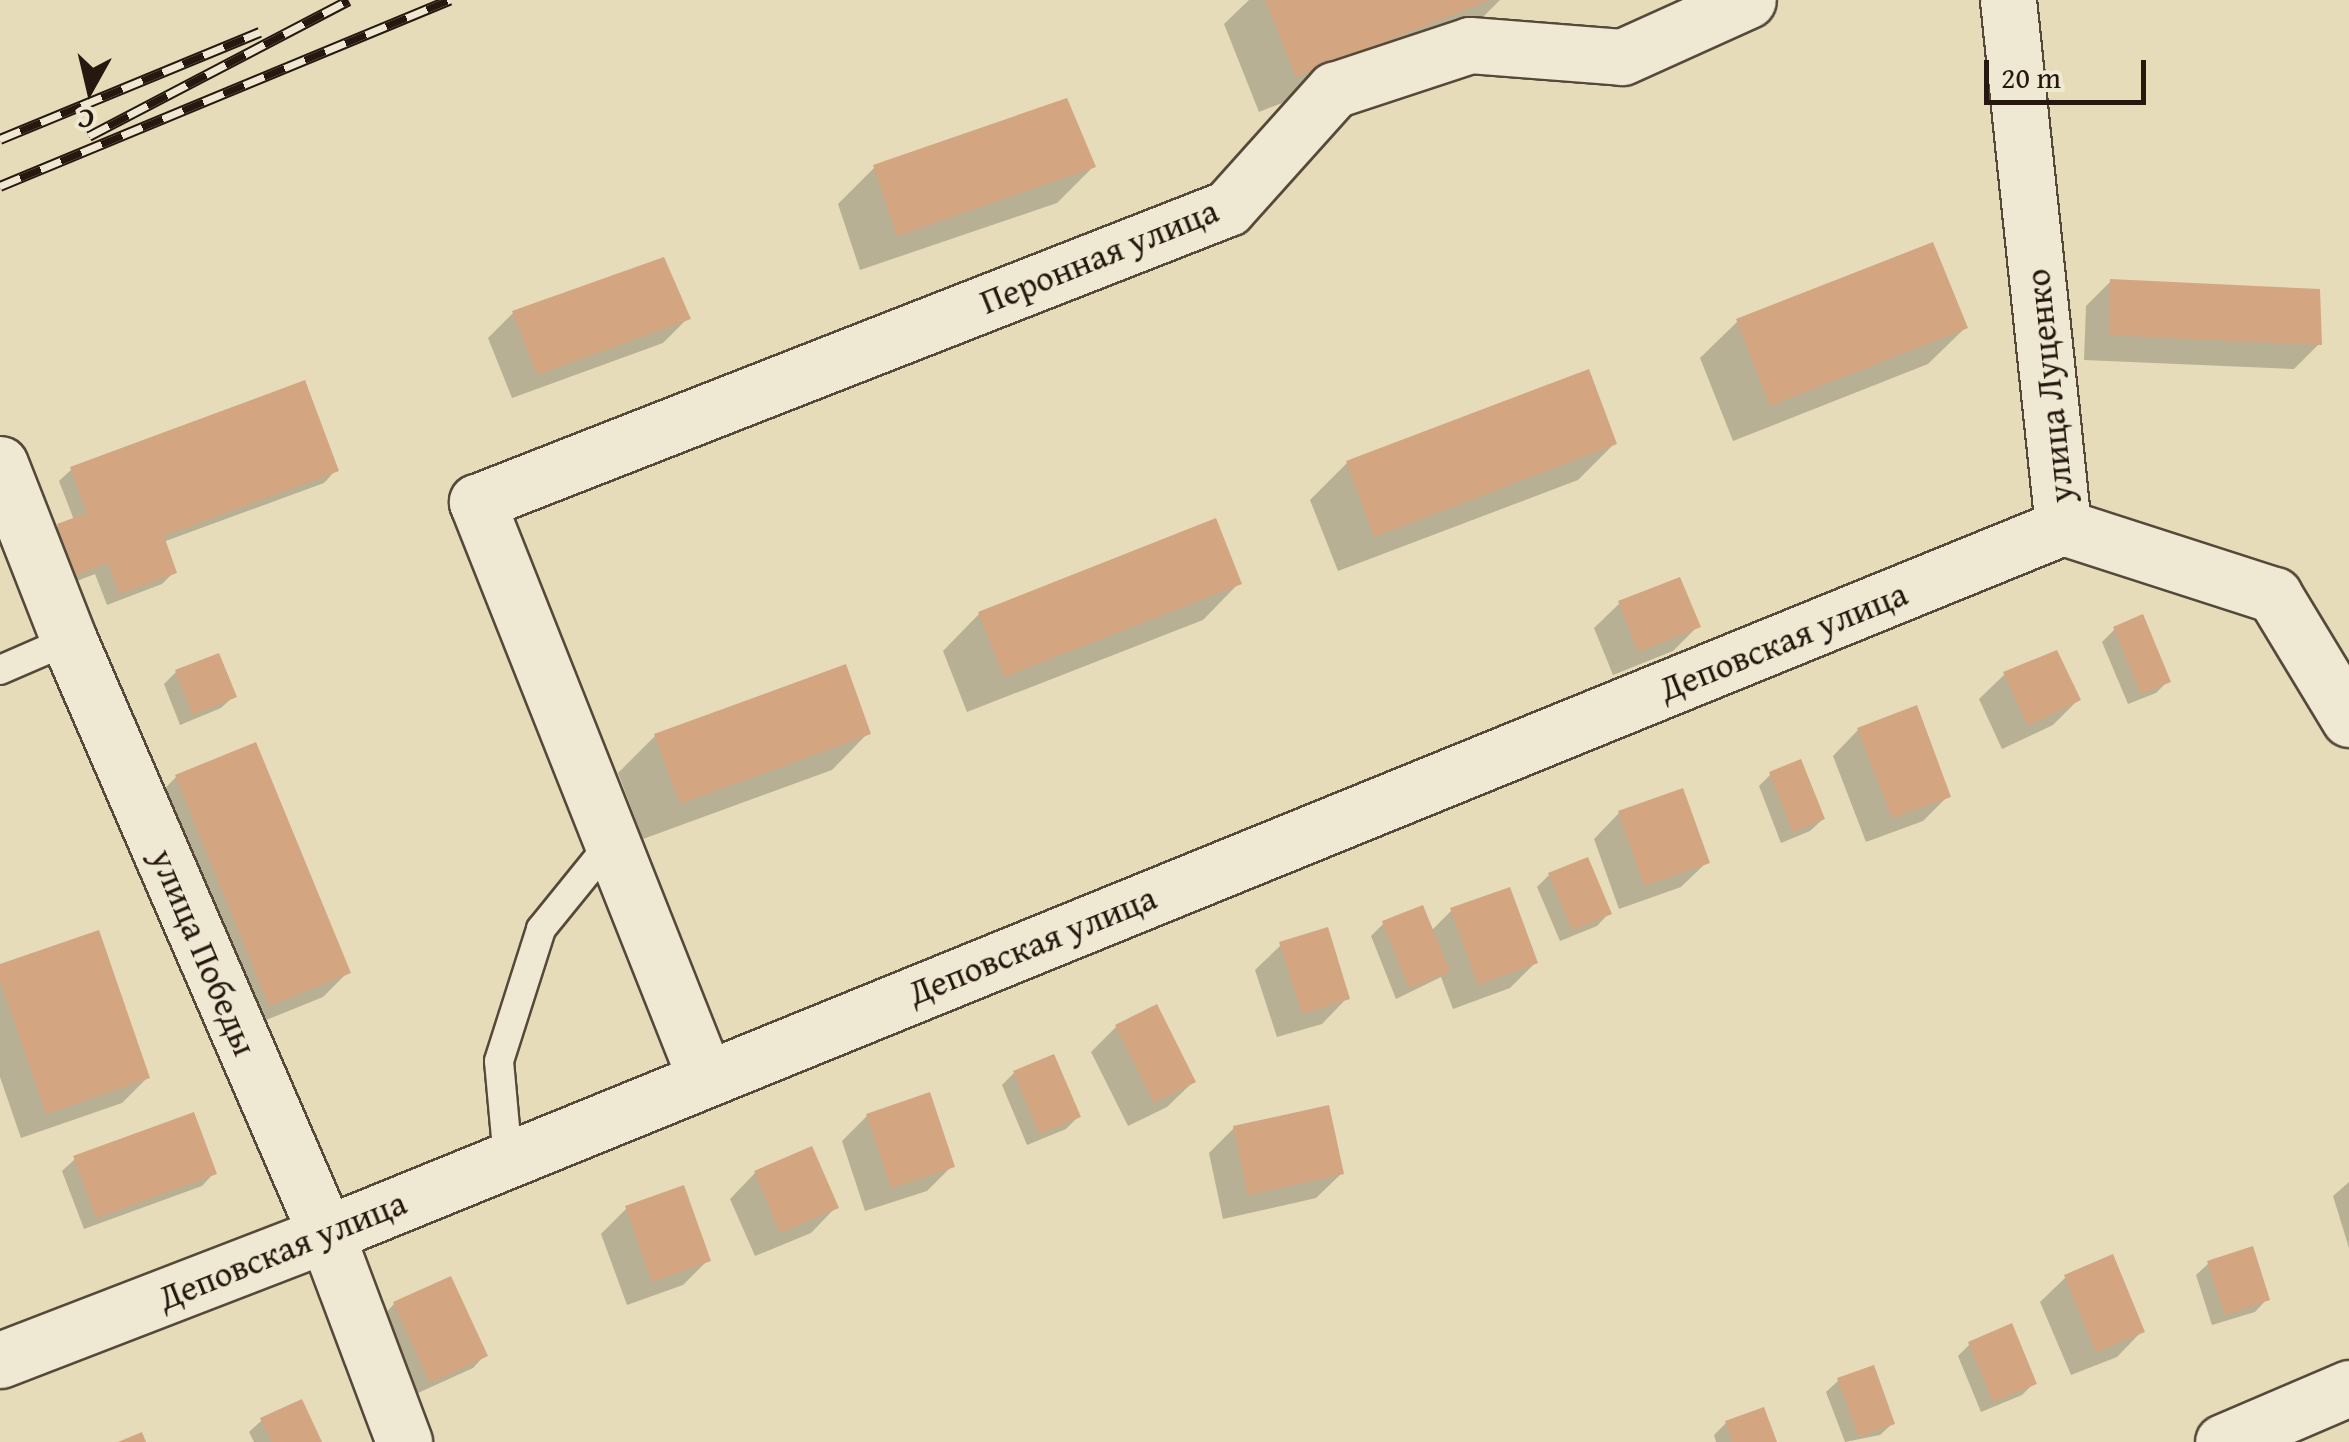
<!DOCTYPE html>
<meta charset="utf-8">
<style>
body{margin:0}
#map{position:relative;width:2349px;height:1442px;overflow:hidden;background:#e7dcb9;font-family:"Gentium Book Plus",serif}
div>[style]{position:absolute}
.shadow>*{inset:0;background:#0003}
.building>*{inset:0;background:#d3a581}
.roads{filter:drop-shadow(2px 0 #56493a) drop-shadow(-2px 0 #56493a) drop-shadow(0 2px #56493a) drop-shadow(0 -2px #56493a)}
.service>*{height:28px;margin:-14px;padding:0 14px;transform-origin:14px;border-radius:14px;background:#efe8d2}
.minor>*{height:55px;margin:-27.5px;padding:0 27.5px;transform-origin:27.5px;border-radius:27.5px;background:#efe8d2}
.rail>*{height:11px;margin-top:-5.5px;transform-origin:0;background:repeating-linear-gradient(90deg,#efe8d2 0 22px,#26180f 0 44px);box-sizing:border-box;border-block:2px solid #26180f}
span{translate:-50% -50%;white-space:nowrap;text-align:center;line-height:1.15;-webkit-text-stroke:8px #efe8d2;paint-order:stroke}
.street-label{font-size:35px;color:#26180f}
.north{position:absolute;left:40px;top:40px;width:100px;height:100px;-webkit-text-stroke:8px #efe8d2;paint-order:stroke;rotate:188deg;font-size:28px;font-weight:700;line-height:40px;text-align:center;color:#26180f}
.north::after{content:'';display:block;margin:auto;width:35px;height:45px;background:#26180f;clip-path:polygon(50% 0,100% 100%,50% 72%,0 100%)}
.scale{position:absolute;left:1984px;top:60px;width:162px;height:45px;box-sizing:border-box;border:5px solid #26180f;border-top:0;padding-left:12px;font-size:30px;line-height:35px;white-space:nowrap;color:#26180f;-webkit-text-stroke:8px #efe8d2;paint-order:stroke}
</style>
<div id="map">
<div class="shadow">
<div style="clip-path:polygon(1249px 0,1500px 0,1472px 28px,1259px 112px,1224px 24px)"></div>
<div style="clip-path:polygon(875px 167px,1093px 167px,1057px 203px,860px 270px,838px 204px)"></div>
<div style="clip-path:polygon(1932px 245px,1965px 328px,1928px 364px,1733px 441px,1700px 358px,1737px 322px)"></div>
<div style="clip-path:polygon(2111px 281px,2319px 344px,2294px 369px,2084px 360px,2086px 306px)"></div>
<div style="clip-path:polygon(513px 313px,688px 318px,663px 343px,512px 398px,488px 338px)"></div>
<div style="clip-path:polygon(1614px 444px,1578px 480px,1338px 571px,1310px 500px,1347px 463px)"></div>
<div style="clip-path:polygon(72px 469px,336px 470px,324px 483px,163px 542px,174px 572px,162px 584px,107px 605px,95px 574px,64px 586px,46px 538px,58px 526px,74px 520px,59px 481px)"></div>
<div style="clip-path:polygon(1239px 583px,1203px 620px,967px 712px,943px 651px,979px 614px)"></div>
<div style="clip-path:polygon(1620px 603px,1698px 626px,1673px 651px,1613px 675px,1594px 628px)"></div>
<div style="clip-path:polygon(2142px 618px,2168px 681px,2156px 693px,2128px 704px,2102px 642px,2114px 630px)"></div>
<div style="clip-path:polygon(176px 672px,234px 696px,221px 708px,180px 725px,164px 684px)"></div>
<div style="clip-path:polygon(2005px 674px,2078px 700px,2053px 725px,2002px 749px,1979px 699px)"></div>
<div style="clip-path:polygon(1858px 730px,1948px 796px,1923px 821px,1866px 842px,1833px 756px)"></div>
<div style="clip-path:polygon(868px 733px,832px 770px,643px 839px,618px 773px,655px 736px)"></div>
<div style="clip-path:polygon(255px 745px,348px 972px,323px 997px,244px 1029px,151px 803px,176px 777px)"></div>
<div style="clip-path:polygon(1771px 774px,1823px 819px,1810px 831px,1781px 843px,1759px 786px)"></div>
<div style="clip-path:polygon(1619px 813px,1707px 862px,1681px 887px,1619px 909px,1594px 839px)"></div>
<div style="clip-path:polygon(1549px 875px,1609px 913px,1597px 926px,1560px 941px,1537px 887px)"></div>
<div style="clip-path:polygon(1452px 910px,1535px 963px,1510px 988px,1453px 1009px,1441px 977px,1396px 999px,1371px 936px,1384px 923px,1431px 931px)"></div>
<div style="clip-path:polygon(1281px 945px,1347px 998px,1322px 1024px,1277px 1037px,1255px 970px)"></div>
<div style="clip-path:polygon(0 966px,147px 1078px,122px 1103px,21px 1138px,0 1077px)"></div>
<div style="clip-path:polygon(1116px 1027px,1193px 1082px,1167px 1107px,1128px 1126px,1091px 1052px)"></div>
<div style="clip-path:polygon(1014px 1073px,1078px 1117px,1066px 1129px,1027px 1145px,1002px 1085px)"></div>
<div style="clip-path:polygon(867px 1116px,952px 1166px,927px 1191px,865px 1211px,842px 1141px)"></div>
<div style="clip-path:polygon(1234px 1128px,1342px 1173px,1316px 1198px,1223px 1219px,1209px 1153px)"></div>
<div style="clip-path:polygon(75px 1159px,214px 1173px,202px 1186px,84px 1229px,62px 1171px)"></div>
<div style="clip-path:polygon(755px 1173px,836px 1207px,811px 1233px,755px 1256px,730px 1199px)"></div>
<div style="clip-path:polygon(2349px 1182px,2349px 1248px,2333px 1196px)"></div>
<div style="clip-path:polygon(626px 1209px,708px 1260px,683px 1285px,627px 1305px,601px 1234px)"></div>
<div style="clip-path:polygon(2209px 1263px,2267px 1299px,2255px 1312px,2212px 1325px,2196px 1275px)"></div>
<div style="clip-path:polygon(2066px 1277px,2142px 1331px,2117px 1357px,2071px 1375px,2040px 1302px)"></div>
<div style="clip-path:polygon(394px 1304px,485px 1355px,473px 1368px,418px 1393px,382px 1317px)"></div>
<div style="clip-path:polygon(1970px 1344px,2034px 1383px,2022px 1395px,1981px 1412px,1958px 1356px)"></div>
<div style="clip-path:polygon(1839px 1380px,1893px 1423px,1880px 1435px,1845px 1442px,1826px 1392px)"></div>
<div style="clip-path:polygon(262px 1420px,319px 1442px,254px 1442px,249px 1432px)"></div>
<div style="clip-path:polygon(1726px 1423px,1774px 1442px,1716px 1442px,1714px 1435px)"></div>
</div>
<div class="building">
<div style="clip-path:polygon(1265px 0,1490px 0,1296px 77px)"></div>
<div style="clip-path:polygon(1067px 98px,1096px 167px,897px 236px,873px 165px)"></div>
<div style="clip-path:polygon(1933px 242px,1968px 328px,1770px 406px,1736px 319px)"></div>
<div style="clip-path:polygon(664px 257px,691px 319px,537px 375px,512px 311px)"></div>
<div style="clip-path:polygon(2110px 279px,2320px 289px,2322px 345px,2109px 335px)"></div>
<div style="clip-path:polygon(1589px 369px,1617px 444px,1374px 537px,1346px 461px)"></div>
<div style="clip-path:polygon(305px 380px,339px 471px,164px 536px,177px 573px,119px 594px,108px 563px,76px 575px,57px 524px,87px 513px,70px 467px)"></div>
<div style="clip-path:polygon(1216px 518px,1242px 584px,1004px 677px,978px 612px)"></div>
<div style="clip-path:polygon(1680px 577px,1701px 627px,1638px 652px,1618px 601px)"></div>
<div style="clip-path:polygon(2143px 614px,2171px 682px,2141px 694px,2113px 627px)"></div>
<div style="clip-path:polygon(2057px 650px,2081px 700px,2028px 726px,2003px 672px)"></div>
<div style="clip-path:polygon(219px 653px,237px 697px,193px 715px,175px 670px)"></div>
<div style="clip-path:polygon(846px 664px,871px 734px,680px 804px,654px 734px)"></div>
<div style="clip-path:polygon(1917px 705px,1951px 797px,1892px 818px,1857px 728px)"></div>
<div style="clip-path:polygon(256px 742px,351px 973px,269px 1006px,175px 775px)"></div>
<div style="clip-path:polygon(1801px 759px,1825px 819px,1793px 832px,1769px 772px)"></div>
<div style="clip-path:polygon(1683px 788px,1710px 863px,1644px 886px,1618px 811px)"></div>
<div style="clip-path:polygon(1588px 857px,1612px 914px,1572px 930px,1548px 873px)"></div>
<div style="clip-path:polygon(1510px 887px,1538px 963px,1478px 985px,1450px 908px)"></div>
<div style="clip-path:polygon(1423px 905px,1450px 972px,1409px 988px,1382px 921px)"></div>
<div style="clip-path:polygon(1328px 927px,1350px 999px,1302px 1014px,1279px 942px)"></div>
<div style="clip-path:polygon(99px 930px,150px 1078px,46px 1114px,0 981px,0 964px)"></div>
<div style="clip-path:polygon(1157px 1004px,1196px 1082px,1154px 1103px,1115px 1025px)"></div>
<div style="clip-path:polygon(1054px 1054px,1081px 1117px,1039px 1134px,1013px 1071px)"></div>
<div style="clip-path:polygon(930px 1092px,955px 1167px,891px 1188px,866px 1114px)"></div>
<div style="clip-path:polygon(1329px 1105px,1344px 1174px,1248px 1195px,1233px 1126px)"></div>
<div style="clip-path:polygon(194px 1112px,217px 1174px,96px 1218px,73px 1156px)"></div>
<div style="clip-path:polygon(812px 1146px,839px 1208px,780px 1233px,754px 1171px)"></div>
<div style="clip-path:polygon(684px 1185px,711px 1261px,652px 1282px,625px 1206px)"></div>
<div style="clip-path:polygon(2253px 1246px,2270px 1300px,2225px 1315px,2207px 1261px)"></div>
<div style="clip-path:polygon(2113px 1254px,2145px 1332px,2096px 1352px,2064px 1275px)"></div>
<div style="clip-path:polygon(451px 1276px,488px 1356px,430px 1383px,393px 1302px)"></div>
<div style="clip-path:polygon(2012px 1323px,2037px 1384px,1993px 1402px,1968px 1342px)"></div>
<div style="clip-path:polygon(1874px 1365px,1895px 1424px,1859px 1437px,1837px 1378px)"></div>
<div style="clip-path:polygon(302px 1399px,322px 1442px,272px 1442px,260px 1418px)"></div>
<div style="clip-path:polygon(1764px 1407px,1777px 1442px,1732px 1442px,1725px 1421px)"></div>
<div style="clip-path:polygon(142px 1432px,146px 1442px,118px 1442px)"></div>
</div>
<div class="roads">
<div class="service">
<div style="left:0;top:670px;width:75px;rotate:-23.5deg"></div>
<div style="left:508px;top:1160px;width:99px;rotate:-95.2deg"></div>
<div style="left:499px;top:1061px;width:139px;rotate:-72.3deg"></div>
<div style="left:541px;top:929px;width:108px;rotate:-51deg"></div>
</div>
<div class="minor">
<div style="left:2008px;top:0;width:530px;rotate:84.04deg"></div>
<div style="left:2063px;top:527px;width:222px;rotate:17.9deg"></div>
<div style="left:2274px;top:595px;width:145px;rotate:58.8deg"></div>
<div style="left:0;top:464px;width:189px;rotate:68.6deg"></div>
<div style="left:69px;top:640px;width:647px;rotate:66.6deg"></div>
<div style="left:326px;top:1234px;width:222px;rotate:69.4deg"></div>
<div style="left:705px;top:1077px;width:619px;rotate:-111.63deg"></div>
<div style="left:477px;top:502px;width:806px;rotate:-21.38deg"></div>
<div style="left:1228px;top:208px;width:159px;rotate:-48.1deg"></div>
<div style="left:1334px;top:90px;width:143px;rotate:-18.3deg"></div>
<div style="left:1470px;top:45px;width:152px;rotate:4.5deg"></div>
<div style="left:1622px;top:57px;width:138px;rotate:-24.3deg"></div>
<div style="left:0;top:1360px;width:350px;rotate:-21.1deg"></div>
<div style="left:326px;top:1234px;width:1875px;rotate:-22.15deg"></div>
<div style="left:2223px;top:1442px;width:137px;rotate:-23.2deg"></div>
</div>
</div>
<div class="rail">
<div style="left:89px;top:136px;width:293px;rotate:-27.6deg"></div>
<div style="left:0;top:139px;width:281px;rotate:-22.4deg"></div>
<div style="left:0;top:186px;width:487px;rotate:-22.5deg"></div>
</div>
<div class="street-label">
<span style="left:1099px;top:256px;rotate:-22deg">Перонная улица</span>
<span style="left:2049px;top:386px;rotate:-96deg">улица Луценко</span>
<span style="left:1783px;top:641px;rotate:-22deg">Деповская улица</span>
<span style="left:1032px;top:945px;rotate:-22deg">Деповская улица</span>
<span style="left:204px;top:952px;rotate:67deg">улица Победы</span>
<span style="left:282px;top:1250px;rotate:-22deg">Деповская улица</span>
</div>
<div class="north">С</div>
<div class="scale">20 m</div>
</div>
